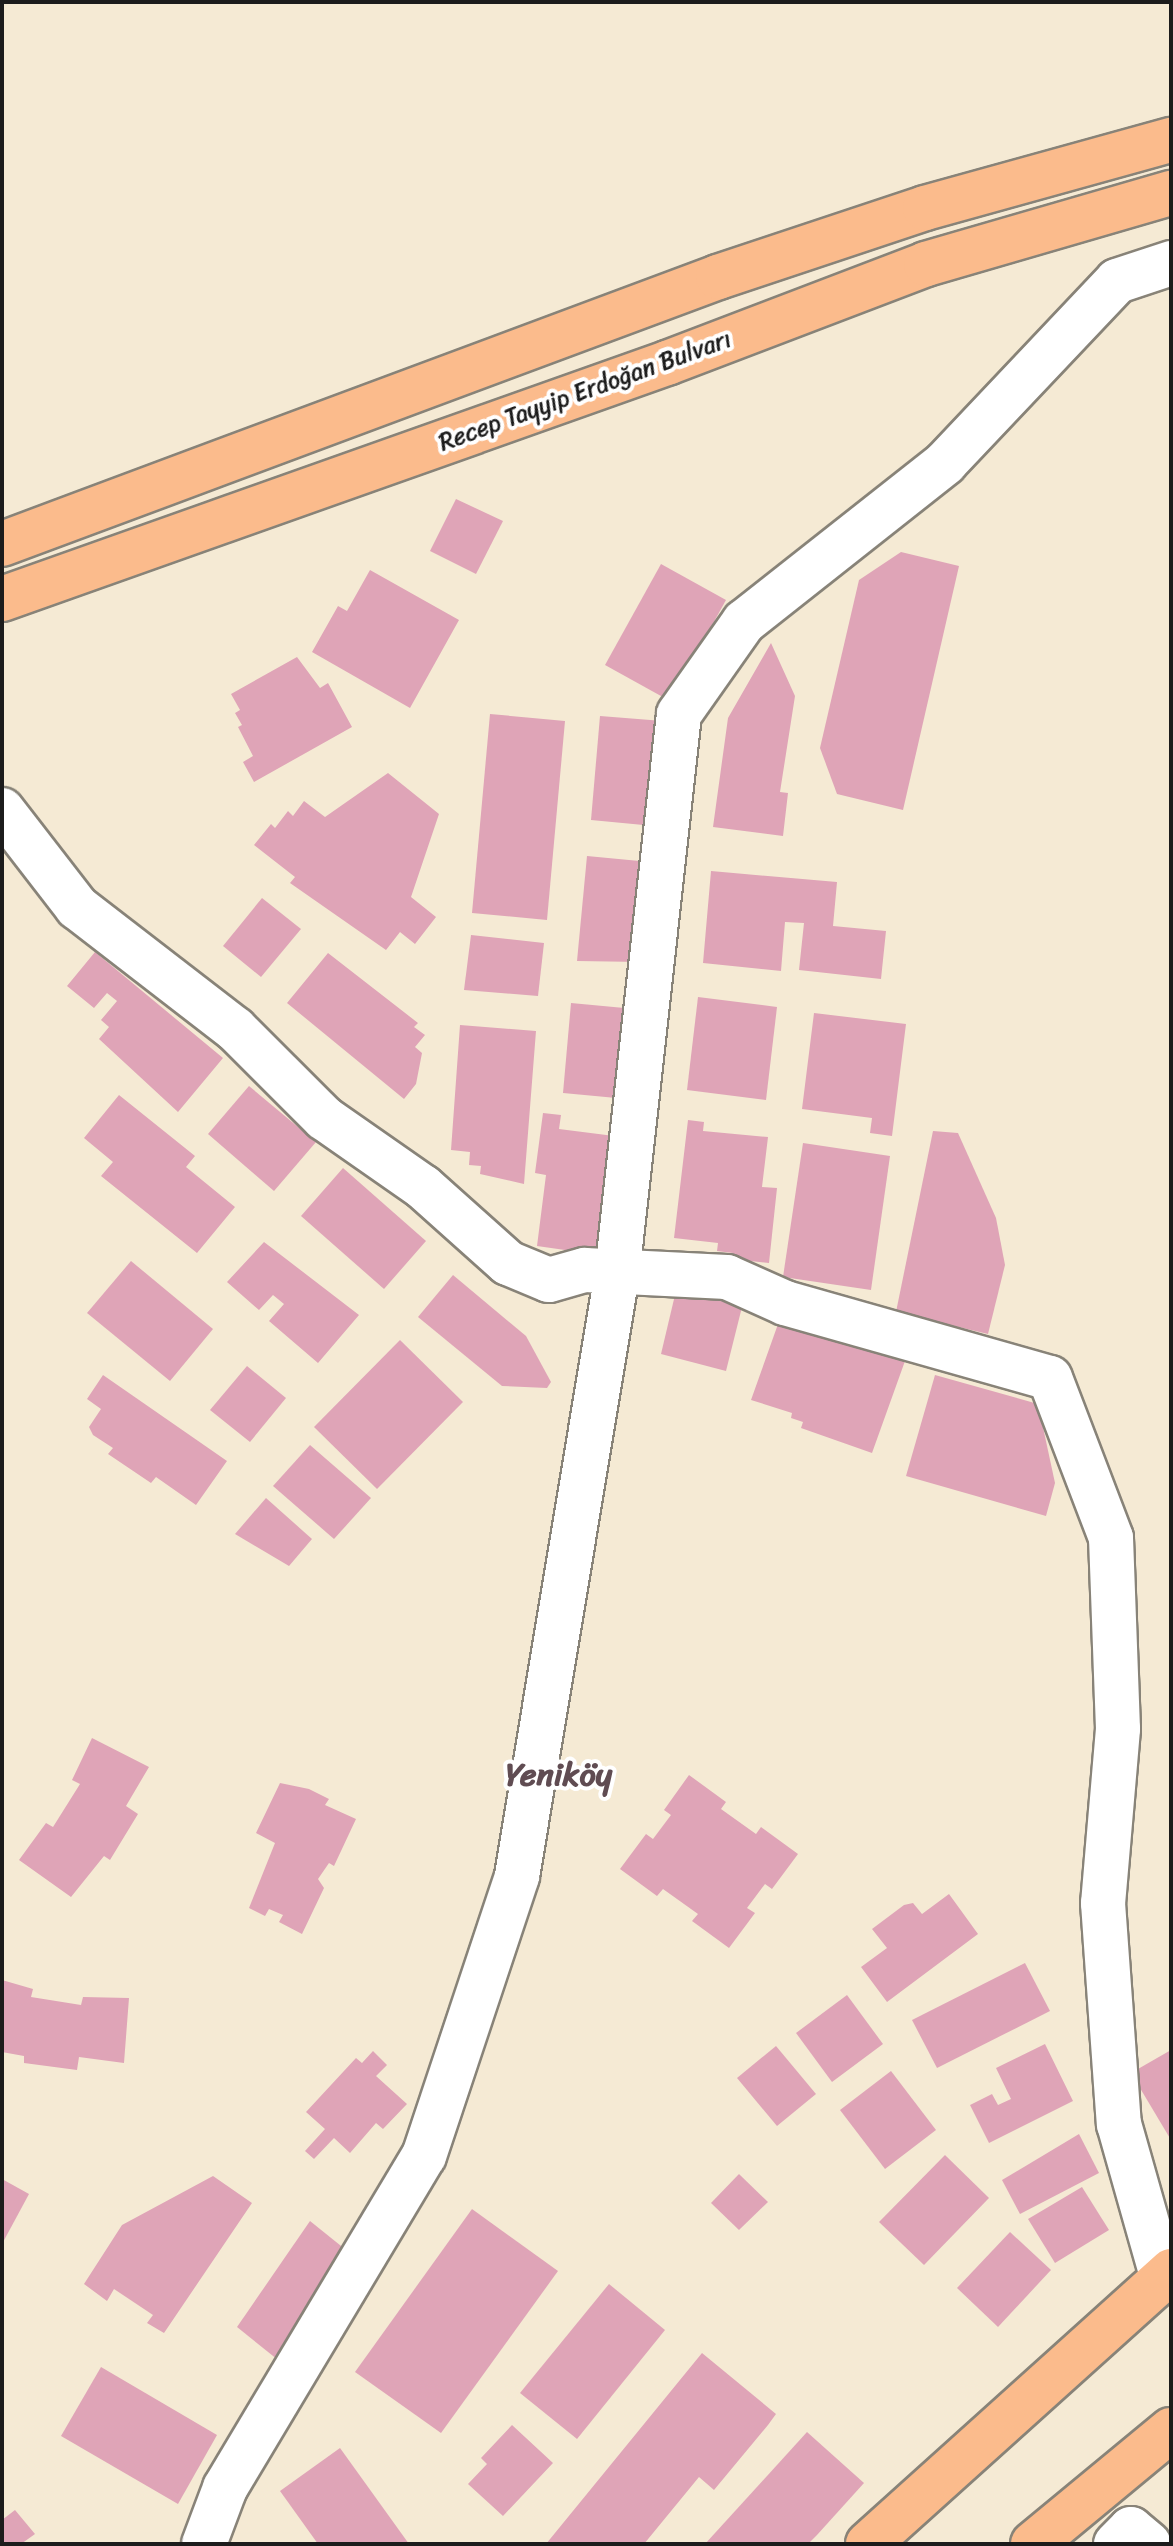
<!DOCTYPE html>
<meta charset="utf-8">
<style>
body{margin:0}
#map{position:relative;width:1173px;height:2546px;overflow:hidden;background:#f5ead4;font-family:Sriracha,sans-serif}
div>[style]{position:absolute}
.building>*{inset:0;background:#dfa4b7}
.roads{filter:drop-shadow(2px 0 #888378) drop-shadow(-2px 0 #888378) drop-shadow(0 2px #888378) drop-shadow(0 -2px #888378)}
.street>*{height:44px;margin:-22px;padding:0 22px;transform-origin:22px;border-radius:22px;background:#fff}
.primary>*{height:44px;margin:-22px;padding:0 22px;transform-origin:22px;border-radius:22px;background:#fbbb8c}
span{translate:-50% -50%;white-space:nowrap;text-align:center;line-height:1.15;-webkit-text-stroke:8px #fff;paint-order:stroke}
.street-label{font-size:24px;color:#1c1c1c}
.district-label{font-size:32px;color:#604c52;font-weight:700}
.frame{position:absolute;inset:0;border:4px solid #1c1c1c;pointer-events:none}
</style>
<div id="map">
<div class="building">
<div style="clip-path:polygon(456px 499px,503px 521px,476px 574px,430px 551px)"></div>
<div style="clip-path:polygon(901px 552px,959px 566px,903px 810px,837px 794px,820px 748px,859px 580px)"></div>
<div style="clip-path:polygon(661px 564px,726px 600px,670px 701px,605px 665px)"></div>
<div style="clip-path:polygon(370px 570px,459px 620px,410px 708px,312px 652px,338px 606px,347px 611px)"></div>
<div style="clip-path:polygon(771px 643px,795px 696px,780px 792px,788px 793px,783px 836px,713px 827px,728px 718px)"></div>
<div style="clip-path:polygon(297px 657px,320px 688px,328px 683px,352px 727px,254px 782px,243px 762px,253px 756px,238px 727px,242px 725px,235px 713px,240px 710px,231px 694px)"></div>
<div style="clip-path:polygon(490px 714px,565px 721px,547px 920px,472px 913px)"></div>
<div style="clip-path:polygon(600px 716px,663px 721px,654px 826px,591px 820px)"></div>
<div style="clip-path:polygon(388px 773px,439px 814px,411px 897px,436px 917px,415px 944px,400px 932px,386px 950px,290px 883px,295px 877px,254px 845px,271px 824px,275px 828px,288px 811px,293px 816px,304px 801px,325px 817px)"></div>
<div style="clip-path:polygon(587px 856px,650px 862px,641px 962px,577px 961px)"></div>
<div style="clip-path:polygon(711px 871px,837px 882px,833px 926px,886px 931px,881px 979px,799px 970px,804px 923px,785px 922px,781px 971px,703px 963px)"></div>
<div style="clip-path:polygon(262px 898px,301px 929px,261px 977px,223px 946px)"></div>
<div style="clip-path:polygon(471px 935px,544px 943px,538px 996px,464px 990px)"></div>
<div style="clip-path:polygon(95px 952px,223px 1058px,178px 1112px,99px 1039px,109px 1027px,101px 1020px,117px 1001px,107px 993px,94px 1008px,67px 986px)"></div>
<div style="clip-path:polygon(328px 953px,418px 1023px,414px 1027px,425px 1035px,415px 1047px,422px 1053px,416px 1084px,404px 1099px,287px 1003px)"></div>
<div style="clip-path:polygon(698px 997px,777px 1007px,766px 1100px,687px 1090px)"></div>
<div style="clip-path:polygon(571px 1003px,635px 1009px,627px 1099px,563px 1093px)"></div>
<div style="clip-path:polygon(814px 1013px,906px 1024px,892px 1136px,870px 1133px,872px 1118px,802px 1109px)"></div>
<div style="clip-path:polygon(460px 1025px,536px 1031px,524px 1184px,480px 1174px,481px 1166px,469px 1165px,470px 1152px,451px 1150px)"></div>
<div style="clip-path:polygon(249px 1086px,316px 1142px,274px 1191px,208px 1134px)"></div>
<div style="clip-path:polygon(119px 1095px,195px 1156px,186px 1167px,235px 1207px,197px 1253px,101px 1176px,113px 1162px,84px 1138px)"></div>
<div style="clip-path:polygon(543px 1113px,561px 1115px,559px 1129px,622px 1137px,607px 1256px,537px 1246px,546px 1175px,535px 1173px)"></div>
<div style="clip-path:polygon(688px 1120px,704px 1122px,703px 1131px,768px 1137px,762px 1187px,777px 1188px,769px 1263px,732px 1259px,733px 1253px,717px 1251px,718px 1243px,674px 1238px)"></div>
<div style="clip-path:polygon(933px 1131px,958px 1133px,996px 1218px,1005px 1265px,988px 1334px,896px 1312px)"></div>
<div style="clip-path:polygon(803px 1143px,890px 1156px,871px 1290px,783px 1277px)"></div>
<div style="clip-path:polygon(343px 1168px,426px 1241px,384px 1289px,301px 1216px)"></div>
<div style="clip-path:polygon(264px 1242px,359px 1315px,318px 1363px,269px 1321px,284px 1304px,273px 1295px,259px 1310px,227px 1282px)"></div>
<div style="clip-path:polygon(131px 1261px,213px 1329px,170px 1381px,87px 1313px)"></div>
<div style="clip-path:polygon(453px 1275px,526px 1336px,551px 1382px,547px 1388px,502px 1386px,418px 1317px)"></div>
<div style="clip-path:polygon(679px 1278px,745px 1295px,726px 1371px,661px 1354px)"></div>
<div style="clip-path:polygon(783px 1310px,905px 1361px,872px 1453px,801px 1428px,803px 1422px,791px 1418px,792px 1413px,751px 1400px)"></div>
<div style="clip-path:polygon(400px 1340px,463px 1402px,377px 1489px,314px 1427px)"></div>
<div style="clip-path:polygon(247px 1366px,286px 1398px,250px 1442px,210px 1410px)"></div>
<div style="clip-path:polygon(103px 1375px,227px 1461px,196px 1505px,156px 1477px,151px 1483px,108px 1454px,113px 1448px,93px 1435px,89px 1427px,101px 1409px,87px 1399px)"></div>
<div style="clip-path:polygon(935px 1375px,1038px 1404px,1055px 1483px,1046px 1516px,906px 1476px)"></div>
<div style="clip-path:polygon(310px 1445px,371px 1498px,334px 1539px,273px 1486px)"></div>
<div style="clip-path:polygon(266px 1498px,312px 1539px,289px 1566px,235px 1534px)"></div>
<div style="clip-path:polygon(92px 1738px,149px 1767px,126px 1806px,138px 1814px,110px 1860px,104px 1856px,71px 1897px,19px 1860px,46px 1823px,53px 1827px,80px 1784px,72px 1780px)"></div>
<div style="clip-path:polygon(689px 1775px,726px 1802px,721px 1809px,756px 1834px,761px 1827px,798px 1854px,772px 1889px,765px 1884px,747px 1908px,755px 1913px,729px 1948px,692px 1921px,698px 1914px,663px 1889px,657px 1896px,620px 1869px,646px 1834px,653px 1839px,671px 1815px,664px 1810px)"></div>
<div style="clip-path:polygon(280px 1783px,309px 1789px,329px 1799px,325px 1805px,356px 1819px,334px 1866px,329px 1863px,318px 1879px,324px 1888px,302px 1934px,279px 1922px,283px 1915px,269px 1909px,265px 1916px,249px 1908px,275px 1843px,256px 1833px)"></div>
<div style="clip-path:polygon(949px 1894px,978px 1934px,887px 2002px,861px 1967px,887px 1948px,872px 1929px,904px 1905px,913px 1903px,922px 1914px)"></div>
<div style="clip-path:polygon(1025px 1963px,1050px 2011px,937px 2068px,912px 2020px)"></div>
<div style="clip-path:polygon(2px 1980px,33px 1989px,31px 1997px,81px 2005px,83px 1997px,129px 1998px,124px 2063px,79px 2057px,77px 2070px,24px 2063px,24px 2056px,2px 2052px)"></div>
<div style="clip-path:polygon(847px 1995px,883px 2044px,832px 2082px,796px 2033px)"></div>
<div style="clip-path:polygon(1045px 2044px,1073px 2101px,989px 2143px,970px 2105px,992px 2094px,998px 2105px,1011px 2099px,996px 2068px)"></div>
<div style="clip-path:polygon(776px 2046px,816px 2094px,777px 2126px,737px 2078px)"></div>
<div style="clip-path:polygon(1171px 2050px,1171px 2140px,1131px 2073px)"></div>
<div style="clip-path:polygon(373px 2051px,387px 2065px,376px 2076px,407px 2104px,383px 2129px,376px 2123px,350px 2153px,334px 2138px,314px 2159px,305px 2151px,325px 2129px,306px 2112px,356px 2058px,362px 2063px)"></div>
<div style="clip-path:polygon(891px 2071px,936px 2130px,885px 2169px,840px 2110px)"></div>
<div style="clip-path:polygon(1079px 2134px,1099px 2173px,1020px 2214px,1002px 2180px)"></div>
<div style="clip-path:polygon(945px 2155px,989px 2198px,924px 2265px,879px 2222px)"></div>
<div style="clip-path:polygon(739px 2174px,768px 2202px,739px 2230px,711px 2203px)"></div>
<div style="clip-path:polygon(213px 2176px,252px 2203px,164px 2333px,147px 2323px,153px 2315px,114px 2289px,107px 2301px,84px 2284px,122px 2225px)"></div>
<div style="clip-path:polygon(2px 2179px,29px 2194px,2px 2244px)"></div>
<div style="clip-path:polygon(1082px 2187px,1109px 2230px,1055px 2263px,1028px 2219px)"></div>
<div style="clip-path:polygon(472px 2209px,558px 2271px,441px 2433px,355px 2372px)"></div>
<div style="clip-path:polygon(310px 2221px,361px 2262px,293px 2372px,237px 2327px)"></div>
<div style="clip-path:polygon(1010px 2232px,1051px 2270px,998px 2327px,957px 2288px)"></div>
<div style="clip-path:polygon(609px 2284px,665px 2330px,577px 2439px,520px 2393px)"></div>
<div style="clip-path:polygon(702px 2353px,776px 2414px,768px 2425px,714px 2490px,699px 2477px,644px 2544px,546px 2544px)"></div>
<div style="clip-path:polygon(101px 2367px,217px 2435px,178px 2504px,61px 2436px)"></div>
<div style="clip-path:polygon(512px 2425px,553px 2463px,503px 2516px,468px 2484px,487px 2464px,481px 2458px)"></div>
<div style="clip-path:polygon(807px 2432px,864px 2483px,817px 2535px,808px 2544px,705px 2544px)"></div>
<div style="clip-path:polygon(340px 2448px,409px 2544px,318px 2544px,280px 2491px)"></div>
<div style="clip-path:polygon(15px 2510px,35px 2534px,21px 2544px,2px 2544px,2px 2520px)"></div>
</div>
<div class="roads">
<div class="street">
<div style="left:2px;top:810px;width:123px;rotate:52.3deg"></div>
<div style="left:77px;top:907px;width:200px;rotate:37.7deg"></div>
<div style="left:235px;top:1029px;width:126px;rotate:45deg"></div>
<div style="left:324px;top:1118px;width:121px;rotate:34.9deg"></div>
<div style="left:423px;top:1187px;width:114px;rotate:41.8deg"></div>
<div style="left:508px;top:1263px;width:44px;rotate:22.5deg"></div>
<div style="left:549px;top:1280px;width:37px;rotate:-16deg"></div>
<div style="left:585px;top:1270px;width:142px;rotate:2.8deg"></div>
<div style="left:727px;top:1277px;width:64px;rotate:24.1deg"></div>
<div style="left:785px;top:1303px;width:275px;rotate:15.8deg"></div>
<div style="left:1050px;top:1378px;width:171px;rotate:69.1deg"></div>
<div style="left:1111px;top:1538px;width:191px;rotate:87.9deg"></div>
<div style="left:1118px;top:1729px;width:175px;rotate:94.9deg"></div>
<div style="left:1103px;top:1903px;width:222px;rotate:85.9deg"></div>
<div style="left:1119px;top:2124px;width:158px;rotate:74.2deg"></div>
<div style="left:204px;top:2544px;width:60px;rotate:-69.4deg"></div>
<div style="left:225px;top:2488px;width:387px;rotate:-59.1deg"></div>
<div style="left:424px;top:2156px;width:295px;rotate:-71.6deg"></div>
<div style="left:517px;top:1876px;width:610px;rotate:-80.57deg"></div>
<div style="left:617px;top:1274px;width:563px;rotate:-83.68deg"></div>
<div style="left:679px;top:714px;width:113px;rotate:-54.8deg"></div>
<div style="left:744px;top:622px;width:256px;rotate:-38.3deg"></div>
<div style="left:945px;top:463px;width:250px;rotate:-46.6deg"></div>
<div style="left:1117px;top:281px;width:57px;rotate:-18.4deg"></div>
<div style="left:1116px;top:2544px;width:21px;rotate:-45deg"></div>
<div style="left:1131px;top:2529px;width:23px;rotate:40deg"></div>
</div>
<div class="primary">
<div style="left:2px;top:544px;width:764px;rotate:-20.45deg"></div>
<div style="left:718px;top:277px;width:218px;rotate:-18.4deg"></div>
<div style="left:925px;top:208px;width:255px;rotate:-15.5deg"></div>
<div style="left:2px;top:599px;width:706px;rotate:-19.54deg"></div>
<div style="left:667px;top:363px;width:277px;rotate:-20.9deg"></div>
<div style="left:926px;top:264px;width:255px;rotate:-16.2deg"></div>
<div style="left:868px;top:2544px;width:408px;rotate:-42deg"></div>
<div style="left:1033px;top:2544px;width:179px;rotate:-39.6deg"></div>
</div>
</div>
<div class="street-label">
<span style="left:585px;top:391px;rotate:-20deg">Recep Tayyip Erdoğan Bulvarı</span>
</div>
<div class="district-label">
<span style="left:559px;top:1775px">Yeniköy</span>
</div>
<div class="frame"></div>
</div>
